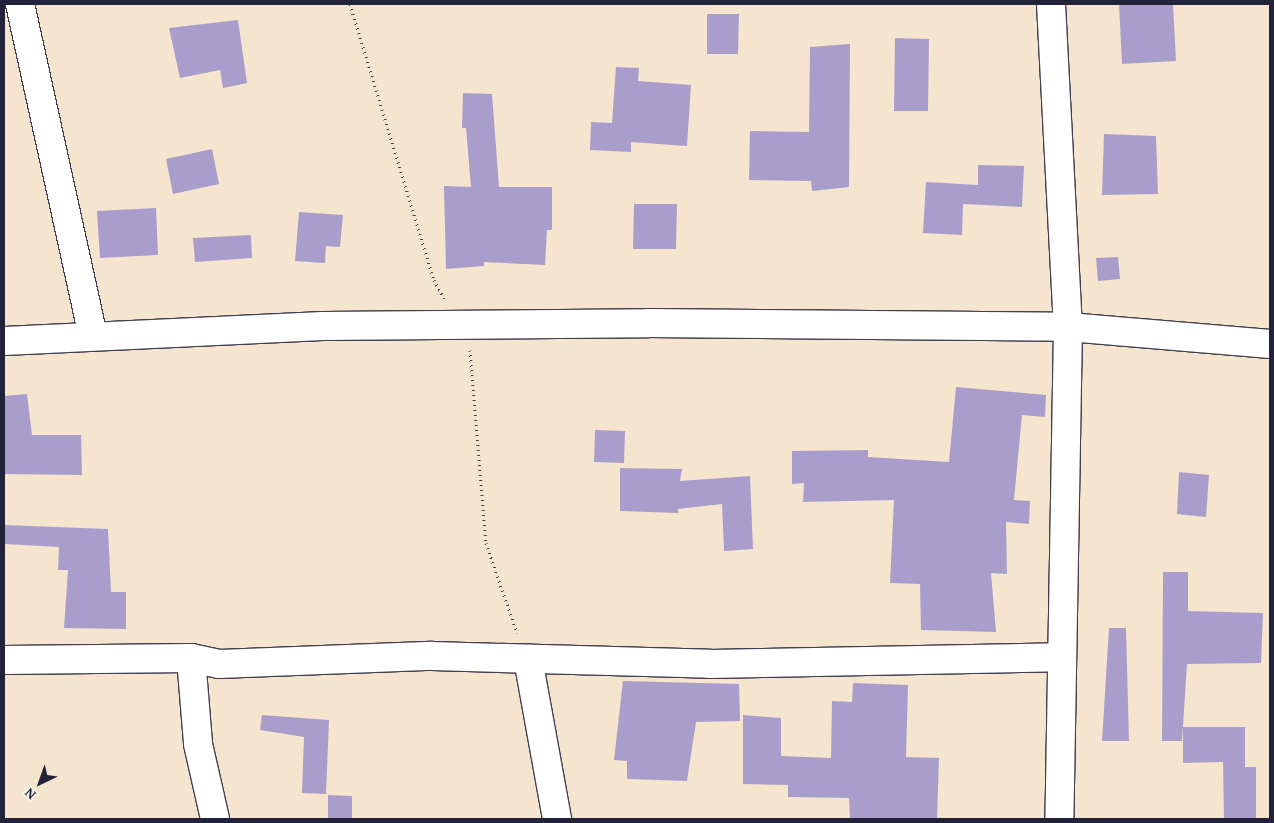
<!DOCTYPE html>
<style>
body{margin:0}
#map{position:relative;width:1274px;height:823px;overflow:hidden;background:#f5e5cf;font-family:"Gentium Book Plus",serif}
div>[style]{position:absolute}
.building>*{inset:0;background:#a99ecb}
.path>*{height:3px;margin-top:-1.5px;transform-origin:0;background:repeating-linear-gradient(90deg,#423f51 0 1px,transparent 0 5px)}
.roads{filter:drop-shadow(1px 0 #423f51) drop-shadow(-1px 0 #423f51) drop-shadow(0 1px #423f51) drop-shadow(0 -1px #423f51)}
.street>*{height:28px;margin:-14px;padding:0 14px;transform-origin:14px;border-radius:14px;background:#fff}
span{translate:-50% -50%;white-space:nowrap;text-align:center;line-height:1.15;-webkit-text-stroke:4px #f7f3e8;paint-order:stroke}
.frame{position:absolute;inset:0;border:5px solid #22223b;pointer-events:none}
.north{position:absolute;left:15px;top:758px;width:50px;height:50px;-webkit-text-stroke:4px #f7f3e8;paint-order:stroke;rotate:222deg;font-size:14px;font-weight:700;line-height:20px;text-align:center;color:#22223b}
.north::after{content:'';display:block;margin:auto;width:18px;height:22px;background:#22223b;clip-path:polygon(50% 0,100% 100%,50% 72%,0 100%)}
</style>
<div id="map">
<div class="building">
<div style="clip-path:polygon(1119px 4px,1173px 4px,1176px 61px,1122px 64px)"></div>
<div style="clip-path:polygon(707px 14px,739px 14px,738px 54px,707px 54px)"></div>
<div style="clip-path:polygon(238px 20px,247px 83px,223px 88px,220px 70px,180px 78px,169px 28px)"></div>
<div style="clip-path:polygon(895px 38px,929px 39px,928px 111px,894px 111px)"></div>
<div style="clip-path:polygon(850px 44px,849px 187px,812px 191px,811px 181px,749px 180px,750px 131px,809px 132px,810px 47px)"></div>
<div style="clip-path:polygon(616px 67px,639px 68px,638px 81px,691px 85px,687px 146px,631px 142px,631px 152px,590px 150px,591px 122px,612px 123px)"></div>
<div style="clip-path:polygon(463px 93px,492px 94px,499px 187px,552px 187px,552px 230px,547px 230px,545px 265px,484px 262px,484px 266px,446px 269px,444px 186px,471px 187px,466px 128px,462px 128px)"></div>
<div style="clip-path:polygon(1104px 134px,1156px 136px,1158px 194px,1102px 195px)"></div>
<div style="clip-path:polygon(212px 149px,219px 184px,173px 194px,166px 159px)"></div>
<div style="clip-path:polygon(978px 165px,1024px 166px,1022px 207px,963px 204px,962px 235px,923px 233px,926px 182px,978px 185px)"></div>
<div style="clip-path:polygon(634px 204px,677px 204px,676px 249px,633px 249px)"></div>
<div style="clip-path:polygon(156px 208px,158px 255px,100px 258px,97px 211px)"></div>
<div style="clip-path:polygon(299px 212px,343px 215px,340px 247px,326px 246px,325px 263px,295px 261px)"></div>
<div style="clip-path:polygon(251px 235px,252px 258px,195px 262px,193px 238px)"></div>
<div style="clip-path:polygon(1118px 257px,1120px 279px,1098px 281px,1096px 258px)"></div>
<div style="clip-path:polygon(956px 387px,1046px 395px,1045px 417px,1022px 415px,1014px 500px,1030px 501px,1029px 524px,1006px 522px,1007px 574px,991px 573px,996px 632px,921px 630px,920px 584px,890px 583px,894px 500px,803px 502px,804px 483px,792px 484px,792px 451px,868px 450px,868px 457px,949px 462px)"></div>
<div style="clip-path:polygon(27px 394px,32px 435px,81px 435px,82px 475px,4px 474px,4px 396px)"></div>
<div style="clip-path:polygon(595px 430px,625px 431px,624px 463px,594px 462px)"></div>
<div style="clip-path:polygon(620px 468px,682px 469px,680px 481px,750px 476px,753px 549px,724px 551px,722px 504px,678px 509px,678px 513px,620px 511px)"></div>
<div style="clip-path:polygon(1179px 472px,1209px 475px,1206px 517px,1177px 514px)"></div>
<div style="clip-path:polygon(4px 525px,108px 529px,111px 592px,126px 592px,126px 629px,64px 628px,68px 570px,58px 570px,59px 547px,4px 544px)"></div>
<div style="clip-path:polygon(1163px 572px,1188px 572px,1188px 611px,1263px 613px,1261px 663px,1187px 664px,1182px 741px,1162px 741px)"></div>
<div style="clip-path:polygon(1109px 628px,1126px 628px,1129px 741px,1102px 741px)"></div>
<div style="clip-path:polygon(623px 681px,739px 684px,740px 721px,696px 722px,687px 781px,627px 779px,627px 761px,614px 760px)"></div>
<div style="clip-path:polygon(853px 683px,908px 685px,906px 757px,939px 758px,937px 819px,850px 819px,849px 798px,788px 797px,788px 785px,743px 784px,743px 715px,781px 718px,781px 756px,831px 758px,832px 701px,852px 702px)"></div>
<div style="clip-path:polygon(262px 715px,329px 720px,326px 794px,302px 793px,304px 737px,260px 730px)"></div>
<div style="clip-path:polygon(1183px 727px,1245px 727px,1245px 767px,1256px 767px,1256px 819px,1224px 819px,1223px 762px,1183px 763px)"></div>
<div style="clip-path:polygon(328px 795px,352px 796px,352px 819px,328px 819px)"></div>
</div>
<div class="path">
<div style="left:350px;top:4px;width:288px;rotate:73.1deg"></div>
<div style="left:434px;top:280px;width:21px;rotate:61deg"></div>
<div style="left:470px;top:350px;width:194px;rotate:85.3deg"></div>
<div style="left:486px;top:543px;width:95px;rotate:71deg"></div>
</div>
<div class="roads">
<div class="street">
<div style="left:20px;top:4px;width:339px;rotate:77.6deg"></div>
<div style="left:1051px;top:4px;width:323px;rotate:87deg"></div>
<div style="left:1068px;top:327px;width:492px;rotate:91deg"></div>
<div style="left:4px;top:341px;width:319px;rotate:-2.7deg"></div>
<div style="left:323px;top:326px;width:325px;rotate:-0.5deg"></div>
<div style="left:648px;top:323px;width:420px;rotate:0.5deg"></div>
<div style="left:1068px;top:327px;width:203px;rotate:4.8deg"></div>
<div style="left:191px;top:658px;width:86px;rotate:85.3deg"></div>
<div style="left:198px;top:744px;width:77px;rotate:77.2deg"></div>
<div style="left:528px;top:659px;width:163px;rotate:79.7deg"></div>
<div style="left:4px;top:660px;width:187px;rotate:-0.6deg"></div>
<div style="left:191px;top:658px;width:29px;rotate:12deg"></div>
<div style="left:219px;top:664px;width:213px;rotate:-2.2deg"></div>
<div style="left:432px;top:656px;width:278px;rotate:1.6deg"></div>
<div style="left:710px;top:664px;width:349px;rotate:-1.1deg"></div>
</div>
</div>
<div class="frame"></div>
<div class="north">N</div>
</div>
